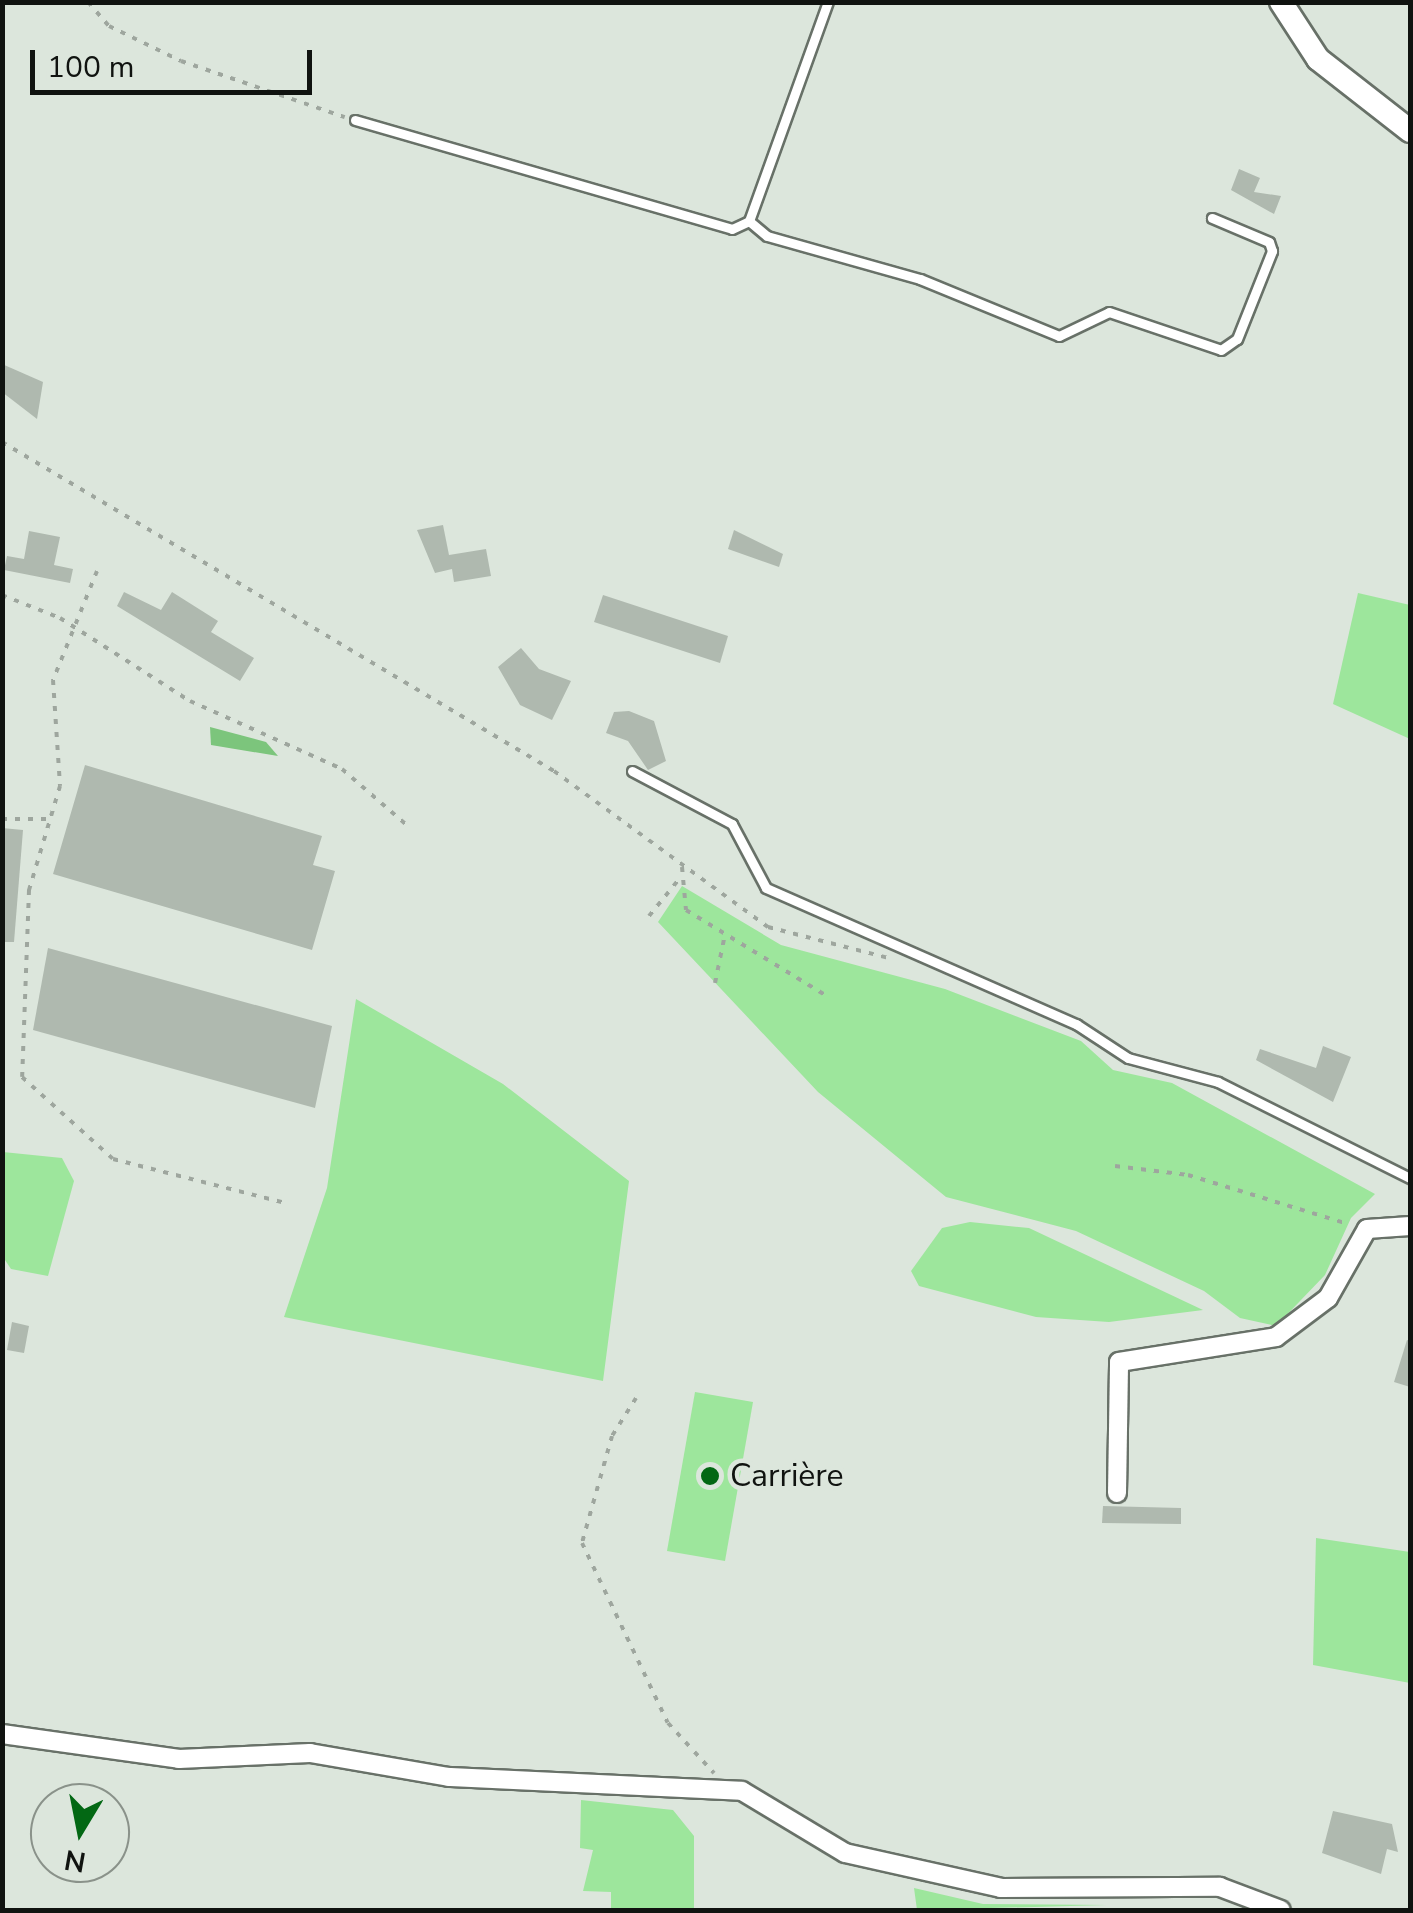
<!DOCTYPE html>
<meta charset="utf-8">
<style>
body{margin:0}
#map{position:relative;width:1413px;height:1913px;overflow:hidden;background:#dce6dc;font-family:"Nunito Sans",sans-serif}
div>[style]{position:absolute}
.green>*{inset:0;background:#9de69c}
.water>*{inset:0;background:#7cc57c}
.building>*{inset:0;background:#afb9af}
.path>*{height:4px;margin-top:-2px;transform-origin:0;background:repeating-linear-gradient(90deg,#9ea69e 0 5px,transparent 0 13px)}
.roads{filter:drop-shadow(2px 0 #687168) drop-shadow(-2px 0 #687168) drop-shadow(0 2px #687168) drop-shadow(0 -2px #687168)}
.lane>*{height:9px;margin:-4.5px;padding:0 4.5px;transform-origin:4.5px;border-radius:4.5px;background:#fff}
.street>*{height:18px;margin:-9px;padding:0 9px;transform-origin:9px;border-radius:9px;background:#fff}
.secondary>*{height:22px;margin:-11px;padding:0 11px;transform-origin:11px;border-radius:11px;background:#fff}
.dots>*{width:28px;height:28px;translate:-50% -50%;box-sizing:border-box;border:5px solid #dce6dc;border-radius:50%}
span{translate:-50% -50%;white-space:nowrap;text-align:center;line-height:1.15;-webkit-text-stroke:9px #dce6dc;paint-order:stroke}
.poi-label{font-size:32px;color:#101310}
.left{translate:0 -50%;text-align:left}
.frame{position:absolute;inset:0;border:5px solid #101310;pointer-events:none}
.north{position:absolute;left:30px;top:1783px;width:100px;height:100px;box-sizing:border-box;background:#dce6dc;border:2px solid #8a928a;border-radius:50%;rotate:190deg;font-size:28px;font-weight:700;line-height:40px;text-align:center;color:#101310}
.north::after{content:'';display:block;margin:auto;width:35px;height:45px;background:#036814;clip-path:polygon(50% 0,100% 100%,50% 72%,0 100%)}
.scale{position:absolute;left:30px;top:50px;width:282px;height:45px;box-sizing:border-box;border:5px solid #101310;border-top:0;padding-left:12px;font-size:30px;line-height:35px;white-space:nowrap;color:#101310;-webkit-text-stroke:8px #dce6dc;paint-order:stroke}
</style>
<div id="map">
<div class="green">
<div style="clip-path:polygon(1358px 593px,1410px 605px,1410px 739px,1333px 704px)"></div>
<div style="clip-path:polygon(682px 886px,781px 945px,945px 989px,1081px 1041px,1113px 1070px,1172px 1083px,1375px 1194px,1351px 1218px,1325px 1275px,1276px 1326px,1240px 1318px,1204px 1291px,1076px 1231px,946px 1197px,818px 1092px,658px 922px)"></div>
<div style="clip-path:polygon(356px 999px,503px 1084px,629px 1181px,603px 1381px,284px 1317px,327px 1188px)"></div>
<div style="clip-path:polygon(3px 1152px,62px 1158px,74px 1181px,48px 1276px,11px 1269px,3px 1257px)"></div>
<div style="clip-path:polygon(970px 1222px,1029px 1228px,1203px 1310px,1109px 1322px,1036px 1317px,919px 1286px,911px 1271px,942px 1228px)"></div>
<div style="clip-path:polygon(695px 1392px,753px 1402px,725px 1561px,667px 1551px)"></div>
<div style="clip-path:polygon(1316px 1538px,1410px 1552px,1410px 1683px,1313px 1665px)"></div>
<div style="clip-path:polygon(581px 1800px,673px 1810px,694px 1836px,694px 1910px,611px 1910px,611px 1892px,583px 1891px,593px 1850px,580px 1848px)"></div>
<div style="clip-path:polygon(914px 1888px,983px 1904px,1107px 1905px,917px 1910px)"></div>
</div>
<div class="water">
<div style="clip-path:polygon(210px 727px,266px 742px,278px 756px,211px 745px)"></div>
</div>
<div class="building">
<div style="clip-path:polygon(1239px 169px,1260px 178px,1254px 192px,1281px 196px,1274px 214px,1231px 190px)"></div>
<div style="clip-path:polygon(2px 364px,43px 382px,37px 419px,2px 392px)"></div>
<div style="clip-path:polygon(443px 525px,449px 555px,486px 549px,491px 576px,454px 582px,452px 569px,435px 573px,417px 530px)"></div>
<div style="clip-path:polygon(734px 530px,783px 554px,779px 567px,728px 549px)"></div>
<div style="clip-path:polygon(29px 531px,60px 537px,54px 565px,73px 569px,70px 583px,4px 570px,7px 556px,24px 559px)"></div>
<div style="clip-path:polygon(124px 592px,161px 610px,172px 592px,218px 621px,211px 632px,254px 658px,240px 681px,117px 606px)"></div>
<div style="clip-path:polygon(603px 595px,728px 636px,720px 663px,594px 622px)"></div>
<div style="clip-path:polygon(521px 648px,539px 669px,571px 681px,552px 720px,520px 705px,498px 667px)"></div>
<div style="clip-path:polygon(629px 711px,654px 721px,666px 761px,648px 770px,628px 741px,606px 733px,614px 712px)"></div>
<div style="clip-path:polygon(85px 765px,322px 836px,313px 865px,335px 871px,312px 950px,53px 874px)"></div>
<div style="clip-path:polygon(2px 828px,23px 830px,14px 942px,2px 942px)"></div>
<div style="clip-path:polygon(48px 948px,332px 1026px,315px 1108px,33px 1030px)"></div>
<div style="clip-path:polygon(1323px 1046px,1351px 1057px,1333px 1102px,1256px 1060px,1260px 1049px,1316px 1068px)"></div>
<div style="clip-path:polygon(12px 1322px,29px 1326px,24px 1353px,7px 1350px)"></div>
<div style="clip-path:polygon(1407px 1340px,1410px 1341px,1410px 1387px,1394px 1382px)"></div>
<div style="clip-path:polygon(1103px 1506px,1181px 1508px,1181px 1524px,1102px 1523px)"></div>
<div style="clip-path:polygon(1333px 1811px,1392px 1824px,1398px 1852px,1387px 1849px,1381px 1874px,1322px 1853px)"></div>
</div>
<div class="path">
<div style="left:88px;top:2px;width:32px;rotate:49deg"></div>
<div style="left:109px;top:26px;width:80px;rotate:25.9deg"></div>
<div style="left:181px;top:61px;width:173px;rotate:18.9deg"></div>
<div style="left:2px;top:442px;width:643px;rotate:30.8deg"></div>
<div style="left:554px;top:771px;width:265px;rotate:36.1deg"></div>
<div style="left:768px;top:927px;width:125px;rotate:14.4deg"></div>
<div style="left:97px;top:571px;width:118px;rotate:112deg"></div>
<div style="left:53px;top:680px;width:106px;rotate:86.2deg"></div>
<div style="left:60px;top:786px;width:109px;rotate:106.6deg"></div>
<div style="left:29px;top:890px;width:187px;rotate:92.1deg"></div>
<div style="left:22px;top:1077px;width:122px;rotate:42deg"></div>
<div style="left:113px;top:1159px;width:179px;rotate:14.3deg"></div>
<div style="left:2px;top:595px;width:62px;rotate:21.6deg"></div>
<div style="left:60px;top:618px;width:154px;rotate:32.6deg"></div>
<div style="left:190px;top:701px;width:167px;rotate:24.1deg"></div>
<div style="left:342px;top:769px;width:89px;rotate:40.9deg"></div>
<div style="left:2px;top:819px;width:49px"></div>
<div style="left:682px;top:867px;width:43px;rotate:84.7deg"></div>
<div style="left:686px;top:910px;width:163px;rotate:31.4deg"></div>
<div style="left:649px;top:916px;width:49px;rotate:-50.8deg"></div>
<div style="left:715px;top:983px;width:45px;rotate:-78.4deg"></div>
<div style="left:1115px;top:1166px;width:74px;rotate:7deg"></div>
<div style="left:1188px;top:1175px;width:167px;rotate:17deg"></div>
<div style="left:636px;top:1398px;width:45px;rotate:122.3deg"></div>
<div style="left:612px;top:1436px;width:111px;rotate:105.7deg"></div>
<div style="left:582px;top:1543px;width:199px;rotate:64.5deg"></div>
<div style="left:668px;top:1723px;width:68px;rotate:47.4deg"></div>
</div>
<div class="roads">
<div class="lane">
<div style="left:355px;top:120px;width:392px;rotate:16.1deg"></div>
<div style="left:732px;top:229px;width:19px;rotate:-25deg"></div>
<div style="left:749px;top:221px;width:233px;rotate:-70.2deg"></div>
<div style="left:749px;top:221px;width:23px;rotate:40deg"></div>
<div style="left:767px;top:236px;width:159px;rotate:15.7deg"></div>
<div style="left:920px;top:279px;width:150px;rotate:22.3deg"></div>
<div style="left:1059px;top:336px;width:55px;rotate:-25.6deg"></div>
<div style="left:1109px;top:312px;width:118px;rotate:18.7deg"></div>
<div style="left:1221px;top:350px;width:19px;rotate:-35deg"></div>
<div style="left:1237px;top:339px;width:95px;rotate:-68.3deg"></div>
<div style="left:1272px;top:251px;width:9px;rotate:-108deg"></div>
<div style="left:1269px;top:242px;width:62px;rotate:-157.2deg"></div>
<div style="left:632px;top:771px;width:113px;rotate:27.9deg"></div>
<div style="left:732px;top:824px;width:72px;rotate:62deg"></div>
<div style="left:766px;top:888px;width:339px;rotate:23.7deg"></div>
<div style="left:1076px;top:1024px;width:62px;rotate:33.2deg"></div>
<div style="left:1128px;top:1058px;width:93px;rotate:14.9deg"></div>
<div style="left:1218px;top:1082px;width:215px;rotate:26.6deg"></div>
</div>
<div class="street">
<div style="left:1117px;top:1493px;width:131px;rotate:-89.1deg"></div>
<div style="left:1119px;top:1362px;width:159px;rotate:-9deg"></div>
<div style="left:1276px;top:1337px;width:65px;rotate:-36.9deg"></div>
<div style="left:1328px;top:1298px;width:79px;rotate:-60.5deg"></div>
<div style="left:1367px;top:1229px;width:43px;rotate:-4deg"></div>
<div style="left:2px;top:1734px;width:179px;rotate:8deg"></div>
<div style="left:179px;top:1759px;width:131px;rotate:-2.6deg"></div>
<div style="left:310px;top:1753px;width:141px;rotate:9.8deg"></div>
<div style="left:449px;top:1777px;width:293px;rotate:2.7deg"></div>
<div style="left:742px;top:1791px;width:120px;rotate:31deg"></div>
<div style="left:845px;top:1853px;width:160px;rotate:12.6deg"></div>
<div style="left:1001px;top:1888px;width:219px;rotate:-0.3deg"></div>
<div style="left:1220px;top:1887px;width:65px;rotate:20.7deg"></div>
</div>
<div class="secondary">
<div style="left:1281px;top:2px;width:68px;rotate:57deg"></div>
<div style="left:1318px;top:59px;width:117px;rotate:38deg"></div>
</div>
</div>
<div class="dots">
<div style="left:710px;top:1476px;background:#036814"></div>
</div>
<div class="poi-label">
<span class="left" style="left:730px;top:1476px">Carrière</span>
</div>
<div class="frame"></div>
<div class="north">N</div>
<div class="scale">100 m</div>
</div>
